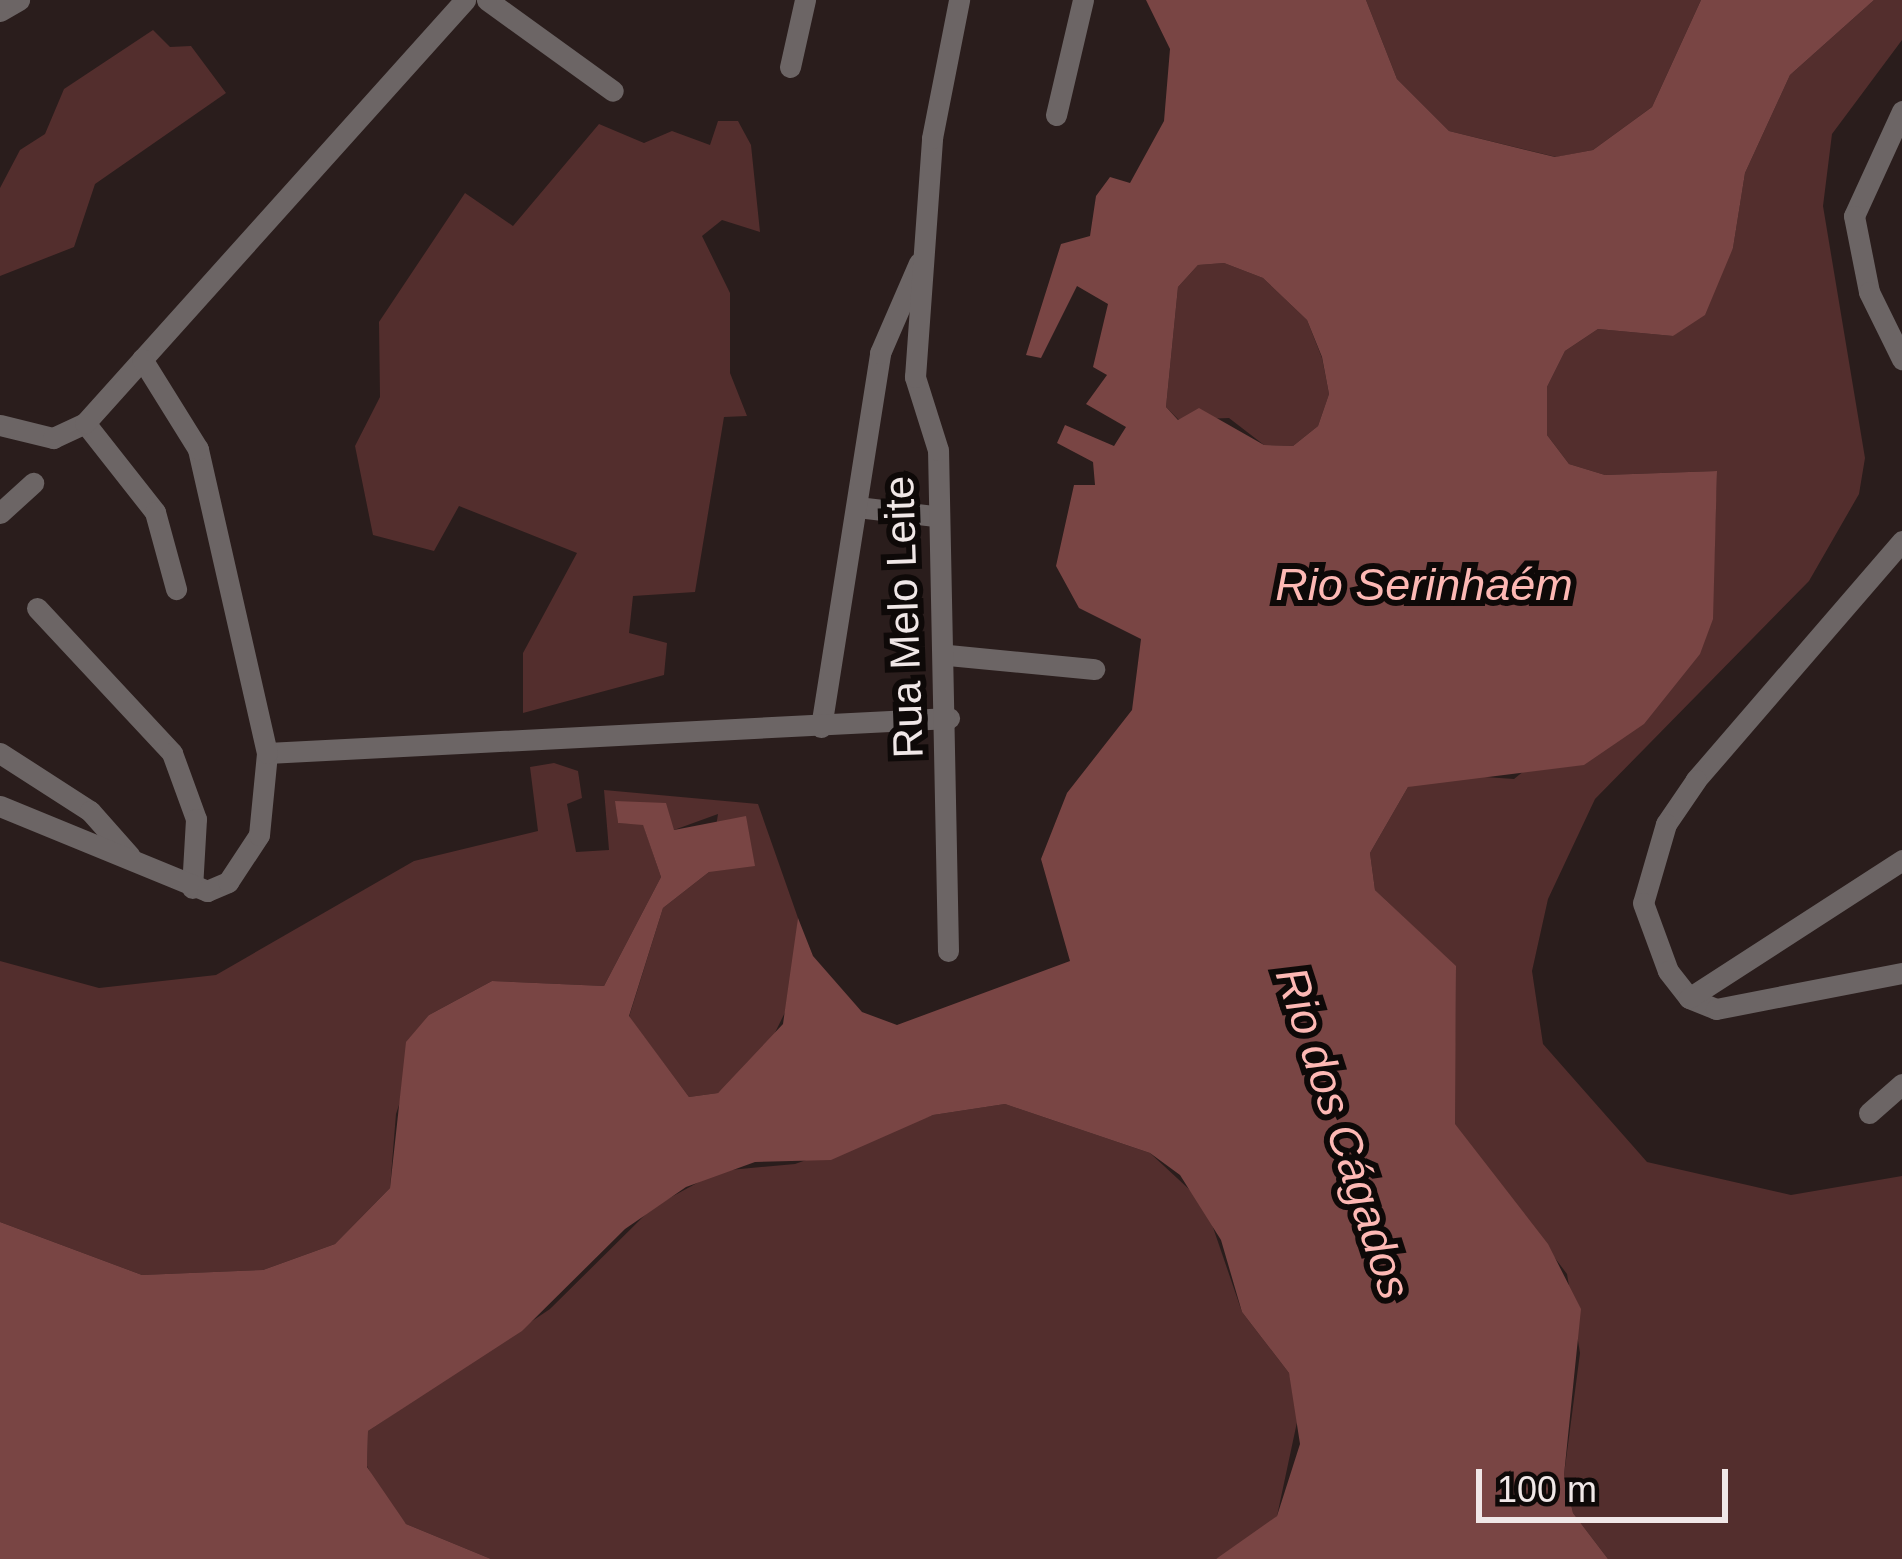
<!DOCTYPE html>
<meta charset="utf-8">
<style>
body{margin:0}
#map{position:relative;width:1902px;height:1559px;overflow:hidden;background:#2a1d1c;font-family:Helvetica,sans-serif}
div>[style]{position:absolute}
.green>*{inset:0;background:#532e2d}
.water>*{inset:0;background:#794544}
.minor>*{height:21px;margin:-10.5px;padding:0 10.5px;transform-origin:10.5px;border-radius:10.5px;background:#6c6565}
span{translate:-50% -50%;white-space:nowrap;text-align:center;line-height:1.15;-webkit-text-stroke:12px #0e0908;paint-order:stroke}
.street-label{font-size:42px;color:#f0e7e7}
.water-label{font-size:45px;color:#fdb8b4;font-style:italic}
.scale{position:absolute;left:1476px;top:1469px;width:252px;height:54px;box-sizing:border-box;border:6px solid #f0e7e7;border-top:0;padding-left:15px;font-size:36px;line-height:42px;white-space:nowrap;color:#f0e7e7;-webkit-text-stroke:9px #0e0908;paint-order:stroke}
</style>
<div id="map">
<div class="green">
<div style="clip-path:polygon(1366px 0,1701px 0,1652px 107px,1593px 150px,1556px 157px,1449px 131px,1397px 79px)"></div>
<div style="clip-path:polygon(1874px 0,1902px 0,1902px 40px,1832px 134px,1823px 206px,1865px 458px,1859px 494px,1809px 581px,1595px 799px,1548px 899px,1532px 971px,1543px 1044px,1647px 1162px,1791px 1195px,1902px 1176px,1902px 1559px,1608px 1559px,1573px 1513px,1564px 1475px,1580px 1353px,1567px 1274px,1454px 1124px,1456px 967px,1375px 890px,1370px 853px,1408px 787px,1441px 774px,1514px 779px,1712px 619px,1717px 471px,1605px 475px,1569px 464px,1547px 435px,1547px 387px,1565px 351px,1598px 329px,1673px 336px,1733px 248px,1745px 173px,1790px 75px)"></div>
<div style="clip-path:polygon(153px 30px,170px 47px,191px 46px,226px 93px,95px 184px,74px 247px,0 276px,0 188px,20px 150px,45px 134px,64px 89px)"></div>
<div style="clip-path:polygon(718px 121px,738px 121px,751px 145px,760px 232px,722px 220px,702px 236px,730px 293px,730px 373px,747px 416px,724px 417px,695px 592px,633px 596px,629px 633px,667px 643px,664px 675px,523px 713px,523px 653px,577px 553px,459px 506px,434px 551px,373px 535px,355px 446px,380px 397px,379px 322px,465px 193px,513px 226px,599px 124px,644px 143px,672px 131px,710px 145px)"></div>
<div style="clip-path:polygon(1224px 263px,1263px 278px,1307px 320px,1322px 358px,1329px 394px,1318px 426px,1293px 446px,1264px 445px,1229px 418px,1179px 420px,1166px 407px,1178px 287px,1198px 265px)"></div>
<div style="clip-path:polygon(554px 763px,578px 771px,582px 798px,567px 804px,576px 852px,609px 850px,604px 790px,758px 804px,798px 918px,796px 990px,766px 1051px,718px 1093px,689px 1097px,629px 1017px,663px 908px,709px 872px,718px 814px,674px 830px,616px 801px,618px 823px,643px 824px,661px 877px,604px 986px,492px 981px,429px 1015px,396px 1114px,390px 1188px,335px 1244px,263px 1270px,142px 1275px,0 1222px,0 961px,99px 988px,216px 975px,414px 861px,538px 831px,530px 767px)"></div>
<div style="clip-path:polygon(1005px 1104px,1150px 1153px,1205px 1204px,1242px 1312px,1289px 1373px,1300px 1408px,1277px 1516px,1249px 1541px,1216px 1559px,491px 1559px,406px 1524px,383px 1497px,367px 1466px,368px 1431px,550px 1309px,653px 1207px,719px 1171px,795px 1164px,933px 1115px)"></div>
</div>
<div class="water">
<div style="clip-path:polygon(evenodd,1146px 0,1366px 0,1397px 79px,1449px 131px,1555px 157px,1593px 150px,1652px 107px,1701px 0,1874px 0,1790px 75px,1745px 173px,1733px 248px,1705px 315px,1673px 336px,1598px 329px,1565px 351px,1547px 387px,1547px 435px,1569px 464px,1605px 475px,1717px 471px,1713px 619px,1700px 654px,1644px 724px,1584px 765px,1408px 787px,1370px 853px,1375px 890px,1456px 966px,1455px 1124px,1548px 1244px,1581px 1309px,1564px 1475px,1573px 1513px,1608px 1559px,1216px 1559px,1277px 1516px,1300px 1444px,1289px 1373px,1242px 1312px,1221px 1240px,1180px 1175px,1150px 1153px,1005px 1104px,933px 1115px,831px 1160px,755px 1162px,686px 1187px,625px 1229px,522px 1331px,368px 1431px,367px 1467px,406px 1524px,491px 1559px,0 1559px,0 1222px,142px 1275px,263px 1270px,335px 1244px,390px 1188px,406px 1042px,429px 1015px,492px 981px,604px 986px,661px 877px,643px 825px,618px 823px,615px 801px,666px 803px,674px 830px,746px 816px,755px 866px,709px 872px,663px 908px,629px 1016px,689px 1097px,718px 1093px,783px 1024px,798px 918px,813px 956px,862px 1012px,897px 1025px,1070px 961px,1041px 859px,1067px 793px,1132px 710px,1141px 639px,1079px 608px,1056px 566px,1074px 485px,1095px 485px,1093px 462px,1057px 443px,1065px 425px,1114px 446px,1126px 427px,1086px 404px,1107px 375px,1093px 367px,1108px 304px,1077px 286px,1041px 358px,1026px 355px,1061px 244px,1090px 236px,1096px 196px,1110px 177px,1130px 183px,1164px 121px,1170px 49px,1146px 0,1224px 263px,1263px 278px,1307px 320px,1322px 357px,1329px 394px,1318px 426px,1293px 446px,1264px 445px,1199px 408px,1178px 420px,1166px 407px,1178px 287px,1198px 265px,1224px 263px)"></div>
</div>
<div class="minor">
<div style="left:487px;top:0;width:155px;rotate:35.8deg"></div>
<div style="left:0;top:11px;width:22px;rotate:-30deg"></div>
<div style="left:790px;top:67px;width:69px;rotate:-77.4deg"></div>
<div style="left:1902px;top:111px;width:115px;rotate:114.6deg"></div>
<div style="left:1854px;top:216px;width:77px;rotate:78.8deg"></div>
<div style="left:1869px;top:292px;width:75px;rotate:63.8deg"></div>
<div style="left:1056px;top:115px;width:118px;rotate:-76.8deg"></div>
<div style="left:85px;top:423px;width:113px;rotate:51.8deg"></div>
<div style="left:155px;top:512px;width:80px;rotate:74.7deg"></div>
<div style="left:0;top:425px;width:55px;rotate:13.8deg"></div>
<div style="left:53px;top:438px;width:35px;rotate:-25deg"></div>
<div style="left:85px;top:423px;width:569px;rotate:-48.07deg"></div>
<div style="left:857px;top:507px;width:79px;rotate:6.6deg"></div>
<div style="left:0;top:513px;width:45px;rotate:-42.3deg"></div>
<div style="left:1902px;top:541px;width:316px;rotate:130.8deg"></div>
<div style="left:1696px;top:780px;width:53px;rotate:124.3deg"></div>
<div style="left:1666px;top:824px;width:82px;rotate:106.2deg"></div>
<div style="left:1643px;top:903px;width:72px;rotate:69.8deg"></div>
<div style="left:1668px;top:971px;width:34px;rotate:52deg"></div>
<div style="left:1689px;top:998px;width:29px;rotate:22deg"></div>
<div style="left:1716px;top:1009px;width:189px;rotate:-11deg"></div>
<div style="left:37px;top:608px;width:198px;rotate:47deg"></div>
<div style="left:172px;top:753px;width:70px;rotate:70deg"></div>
<div style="left:196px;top:819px;width:69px;rotate:93.3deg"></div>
<div style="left:948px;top:655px;width:147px;rotate:5.5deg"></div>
<div style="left:821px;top:727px;width:379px;rotate:-81deg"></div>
<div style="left:880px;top:353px;width:98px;rotate:-66.6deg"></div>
<div style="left:0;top:753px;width:107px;rotate:32.8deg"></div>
<div style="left:90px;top:811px;width:60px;rotate:48.4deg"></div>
<div style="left:267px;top:753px;width:683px;rotate:-2.94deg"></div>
<div style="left:0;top:806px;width:224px;rotate:22.3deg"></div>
<div style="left:207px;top:891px;width:23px;rotate:-23deg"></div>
<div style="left:228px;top:882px;width:56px;rotate:-56.6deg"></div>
<div style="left:259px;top:835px;width:82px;rotate:-84.4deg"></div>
<div style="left:267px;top:753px;width:312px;rotate:-102.8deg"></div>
<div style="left:198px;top:449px;width:106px;rotate:-121.9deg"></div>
<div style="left:948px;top:951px;width:501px;rotate:-91.14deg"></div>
<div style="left:938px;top:450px;width:77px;rotate:-107.5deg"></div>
<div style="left:915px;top:377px;width:240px;rotate:-85.9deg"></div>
<div style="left:932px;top:138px;width:141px;rotate:-78.9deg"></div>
<div style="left:1689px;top:998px;width:254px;rotate:-32.9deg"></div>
<div style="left:1869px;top:1113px;width:44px;rotate:-41.3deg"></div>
</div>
<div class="street-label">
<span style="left:904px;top:617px;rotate:-92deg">Rua Melo Leite</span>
</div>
<div class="water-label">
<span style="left:1424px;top:585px">Rio Serinhaém</span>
<span style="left:1343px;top:1133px;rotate:72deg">Rio dos Cágados</span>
</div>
<div class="scale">100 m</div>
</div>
